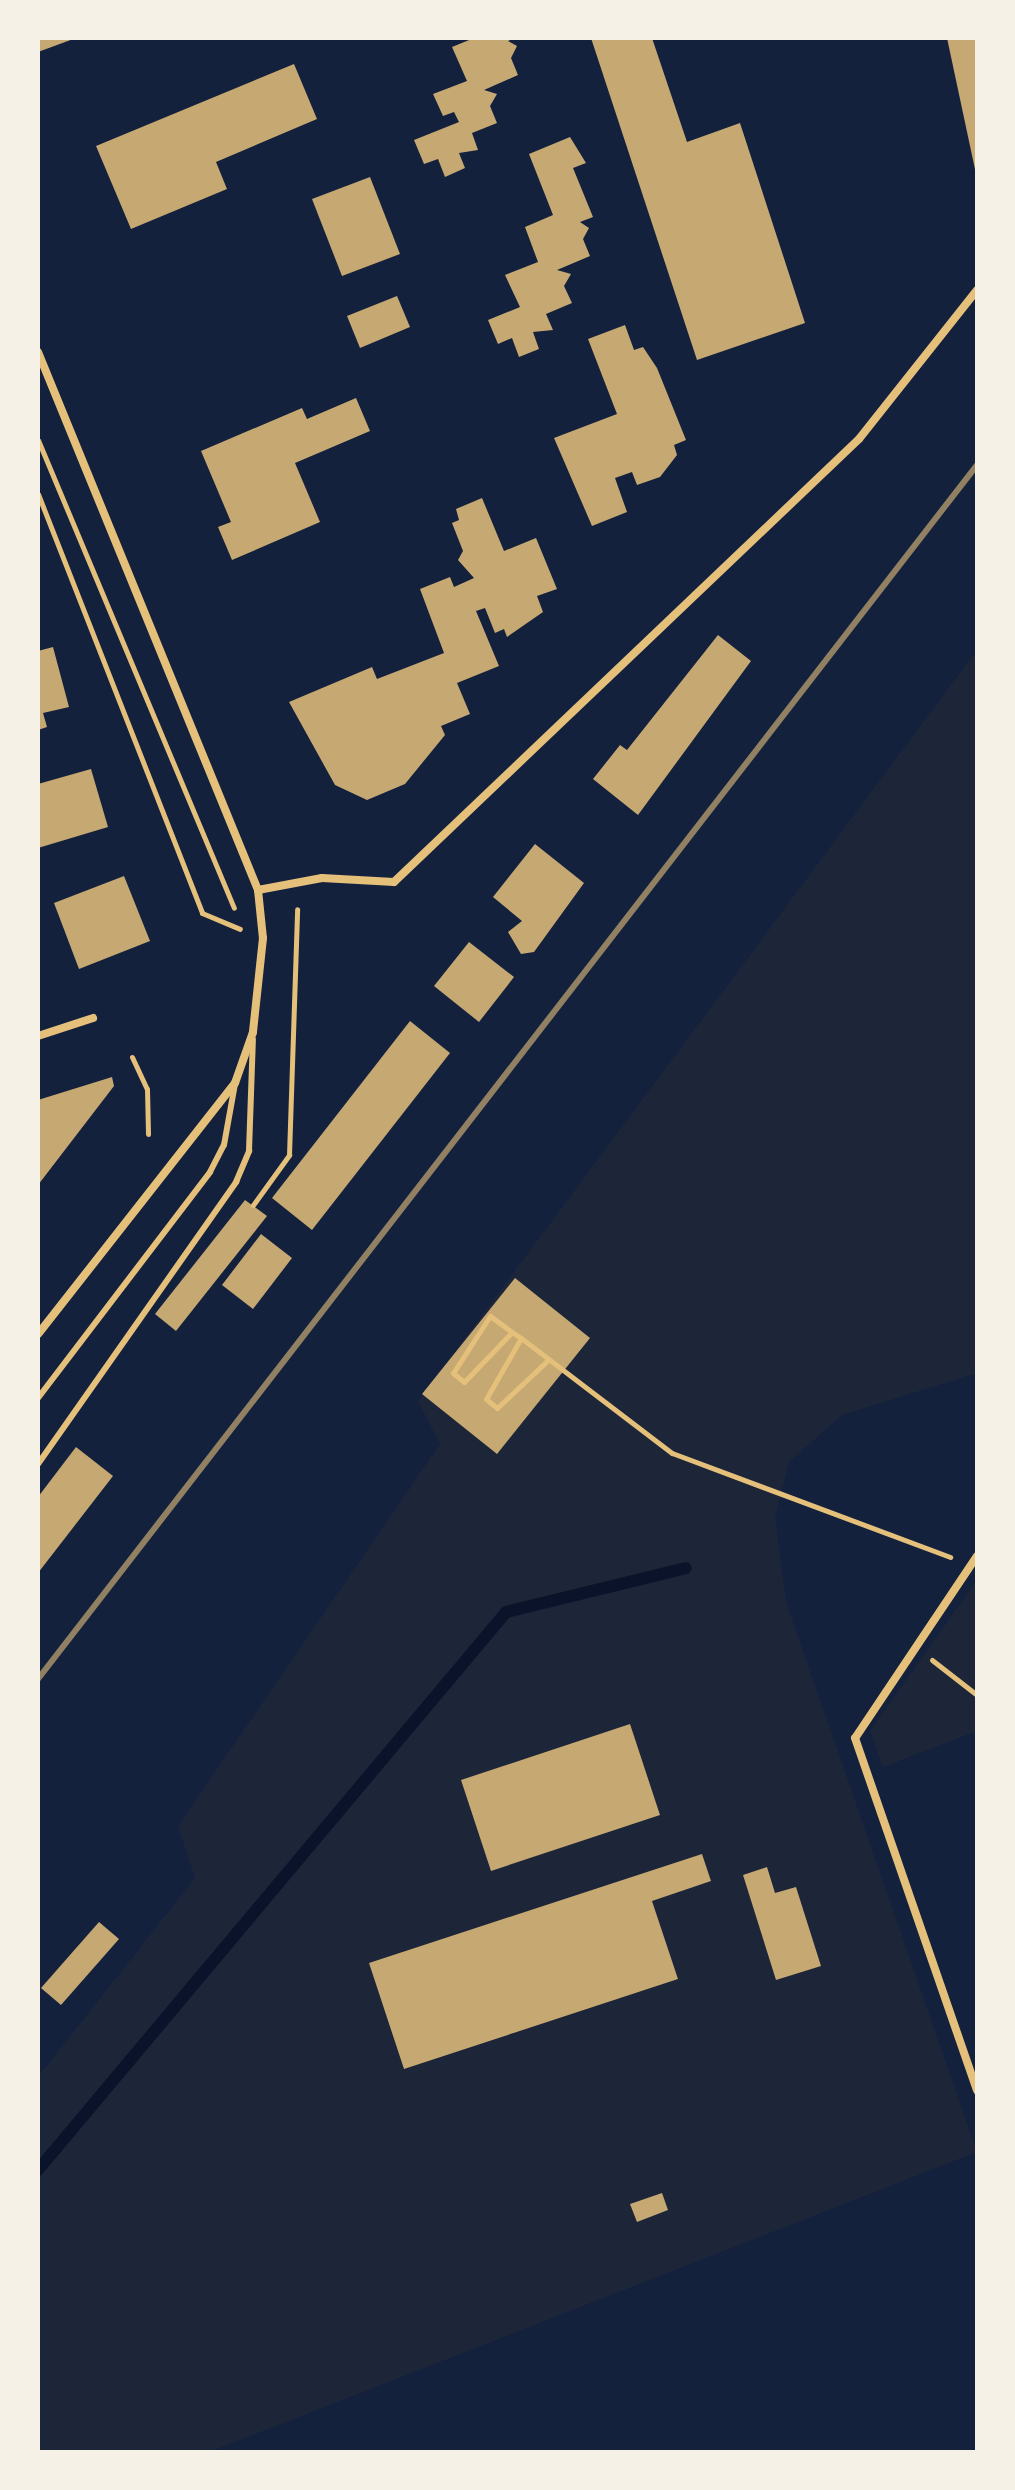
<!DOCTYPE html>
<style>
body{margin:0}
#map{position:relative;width:1015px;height:2490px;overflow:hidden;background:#14213d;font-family:"Sofia Sans Condensed",sans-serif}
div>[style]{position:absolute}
.green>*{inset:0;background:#1d2539}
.stream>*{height:12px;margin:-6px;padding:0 6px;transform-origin:6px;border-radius:6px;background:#0b132b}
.building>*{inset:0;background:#c6a872}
.path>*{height:5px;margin:-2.5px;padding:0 2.5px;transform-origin:2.5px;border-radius:2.5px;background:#e5c07b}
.service>*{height:6px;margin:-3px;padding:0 3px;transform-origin:3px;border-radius:3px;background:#e5c07b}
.minor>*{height:8px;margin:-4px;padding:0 4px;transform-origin:4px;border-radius:4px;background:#e5c07b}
.rail>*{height:6px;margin:-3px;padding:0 3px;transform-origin:3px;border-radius:3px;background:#918062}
span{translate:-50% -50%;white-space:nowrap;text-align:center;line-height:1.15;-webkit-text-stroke:8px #f6f1e7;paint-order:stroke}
.frame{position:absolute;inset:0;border:40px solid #f6f1e7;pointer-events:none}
</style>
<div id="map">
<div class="green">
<div style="clip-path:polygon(977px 650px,977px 1373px,842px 1415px,789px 1462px,775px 1517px,786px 1602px,977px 2152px,209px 2452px,38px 2452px,38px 2077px,195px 1878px,178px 1826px,440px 1444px,418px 1401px)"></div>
<div style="clip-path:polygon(977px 1580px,977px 1731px,883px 1767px,870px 1731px)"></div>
</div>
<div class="stream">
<div style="left:38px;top:2170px;width:728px;rotate:-50.01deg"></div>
<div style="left:506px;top:1612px;width:185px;rotate:-13.7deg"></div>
</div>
<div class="building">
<div style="clip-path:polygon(38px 38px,76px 38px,38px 52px)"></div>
<div style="clip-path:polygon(474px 38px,515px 38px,508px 41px,517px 46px,511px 58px,518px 75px,484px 90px,497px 94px,490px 106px,497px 123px,472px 133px,478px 150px,459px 153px,465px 168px,445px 177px,438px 159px,424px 164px,414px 140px,459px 122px,454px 112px,443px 116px,433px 94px,467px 81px,452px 47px)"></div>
<div style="clip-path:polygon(591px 38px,652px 38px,687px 142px,740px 123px,805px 323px,697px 360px)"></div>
<div style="clip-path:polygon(947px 38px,977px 38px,977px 174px,976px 174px)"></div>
<div style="clip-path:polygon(294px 64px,317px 119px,216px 162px,227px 189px,131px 229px,96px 146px)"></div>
<div style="clip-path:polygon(570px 137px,586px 163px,573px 168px,593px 217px,580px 222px,589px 228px,583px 239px,590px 256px,557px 270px,571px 274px,564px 286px,572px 303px,546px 314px,553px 330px,533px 332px,539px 349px,519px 357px,512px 338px,498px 344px,488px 320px,520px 307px,505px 275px,538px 262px,525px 227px,553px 215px,529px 154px)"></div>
<div style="clip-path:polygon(370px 177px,400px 254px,342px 276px,312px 199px)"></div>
<div style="clip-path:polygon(397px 296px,410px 327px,360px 348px,347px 316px)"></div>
<div style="clip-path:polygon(625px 325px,634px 350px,643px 347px,657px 368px,686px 440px,674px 445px,677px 455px,660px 477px,637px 485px,632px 472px,615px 478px,627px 512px,592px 526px,554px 438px,617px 414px,588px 339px)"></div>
<div style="clip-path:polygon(356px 398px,370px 431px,295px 463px,320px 522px,232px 560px,218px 527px,231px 522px,201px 451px,302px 408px,307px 419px)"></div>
<div style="clip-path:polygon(482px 498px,504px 551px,536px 538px,557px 589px,537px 596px,543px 612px,507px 637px,504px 629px,495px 633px,485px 608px,476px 611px,499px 666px,457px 683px,470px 714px,441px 726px,445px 735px,405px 784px,367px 800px,335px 785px,289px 702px,372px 667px,377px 679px,444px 653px,420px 589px,450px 577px,454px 587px,474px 578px,458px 560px,463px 551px,452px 523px,459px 520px,456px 509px)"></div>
<div style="clip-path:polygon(718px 635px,751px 661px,638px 815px,593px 779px,620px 745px,627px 750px)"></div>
<div style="clip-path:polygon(53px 647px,69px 707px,43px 713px,47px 727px,38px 730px,38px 651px)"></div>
<div style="clip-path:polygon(91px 769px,108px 827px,38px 848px,38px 784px)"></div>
<div style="clip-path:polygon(535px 844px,584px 883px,534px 952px,521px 954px,508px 932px,522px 921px,493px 897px)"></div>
<div style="clip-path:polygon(124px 876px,150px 941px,79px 969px,54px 903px)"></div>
<div style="clip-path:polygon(469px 942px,514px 977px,479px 1022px,434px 986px)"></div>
<div style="clip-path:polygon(410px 1021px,450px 1053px,312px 1230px,272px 1198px)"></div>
<div style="clip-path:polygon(112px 1077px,114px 1086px,38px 1185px,38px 1100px)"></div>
<div style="clip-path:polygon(245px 1200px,267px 1216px,176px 1331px,155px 1314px)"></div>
<div style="clip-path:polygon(261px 1234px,292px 1258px,253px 1309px,222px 1285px)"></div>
<div style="clip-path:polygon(515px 1278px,590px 1338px,497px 1454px,422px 1394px)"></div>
<div style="clip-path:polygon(76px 1447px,113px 1476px,38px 1573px,38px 1497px)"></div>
<div style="clip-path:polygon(630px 1724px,660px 1815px,491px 1871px,461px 1780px)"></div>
<div style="clip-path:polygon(702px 1854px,711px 1881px,652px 1901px,678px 1979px,404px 2069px,369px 1963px)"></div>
<div style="clip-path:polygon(767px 1867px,775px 1893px,796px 1887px,821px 1966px,776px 1980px,743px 1875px)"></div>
<div style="clip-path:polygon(99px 1922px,119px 1939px,61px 2005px,41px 1988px)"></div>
<div style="clip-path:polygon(662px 2193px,668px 2210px,637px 2222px,630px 2204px)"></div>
</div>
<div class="path">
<div style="left:38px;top:440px;width:507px;rotate:67.28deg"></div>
<div style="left:38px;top:494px;width:450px;rotate:68.6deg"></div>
<div style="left:202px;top:913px;width:41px;rotate:22.8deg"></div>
<div style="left:132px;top:1057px;width:35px;rotate:65deg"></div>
<div style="left:147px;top:1089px;width:45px;rotate:88.7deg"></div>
<div style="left:253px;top:1205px;width:62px;rotate:-54.2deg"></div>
<div style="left:289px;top:1155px;width:246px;rotate:-88.1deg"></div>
<div style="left:512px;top:1332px;width:27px;rotate:-144deg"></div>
<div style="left:490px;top:1316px;width:68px;rotate:123deg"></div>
<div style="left:453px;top:1373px;width:14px;rotate:39deg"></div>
<div style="left:464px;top:1382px;width:69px;rotate:-46.2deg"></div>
<div style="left:512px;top:1332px;width:11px;rotate:34deg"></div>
<div style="left:521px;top:1338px;width:70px;rotate:119.8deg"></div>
<div style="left:486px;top:1399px;width:14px;rotate:39deg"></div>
<div style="left:497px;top:1408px;width:71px;rotate:-43.3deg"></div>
<div style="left:521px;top:1338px;width:190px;rotate:37.3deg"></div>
<div style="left:672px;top:1453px;width:297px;rotate:20.5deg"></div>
<div style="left:932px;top:1660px;width:57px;rotate:37.9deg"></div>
</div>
<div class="service">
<div style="left:38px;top:1398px;width:284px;rotate:-52.7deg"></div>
<div style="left:210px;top:1172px;width:30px;rotate:-63deg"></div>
<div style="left:224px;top:1145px;width:62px;rotate:-79.8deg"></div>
<div style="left:38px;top:1464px;width:345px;rotate:-54.9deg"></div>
<div style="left:236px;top:1182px;width:34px;rotate:-67deg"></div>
<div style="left:249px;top:1151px;width:112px;rotate:-88deg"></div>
</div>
<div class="minor">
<div style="left:38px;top:352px;width:581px;rotate:67.76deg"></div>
<div style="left:258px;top:890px;width:48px;rotate:84.1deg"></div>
<div style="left:263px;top:938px;width:95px;rotate:96.1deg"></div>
<div style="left:253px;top:1032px;width:54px;rotate:109.4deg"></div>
<div style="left:235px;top:1083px;width:319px;rotate:128.1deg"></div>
<div style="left:258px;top:890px;width:65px;rotate:-10.6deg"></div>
<div style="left:322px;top:878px;width:72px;rotate:3.2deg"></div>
<div style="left:394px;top:882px;width:642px;rotate:-43.61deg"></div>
<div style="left:859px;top:439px;width:190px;rotate:-51.6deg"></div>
<div style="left:38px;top:1036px;width:58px;rotate:-18.1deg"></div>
<div style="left:977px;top:1556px;width:219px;rotate:123.8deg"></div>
<div style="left:855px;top:1738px;width:373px;rotate:70.9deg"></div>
</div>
<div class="rail">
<div style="left:38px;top:1679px;width:1535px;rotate:-52.28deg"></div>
</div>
<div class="frame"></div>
</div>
